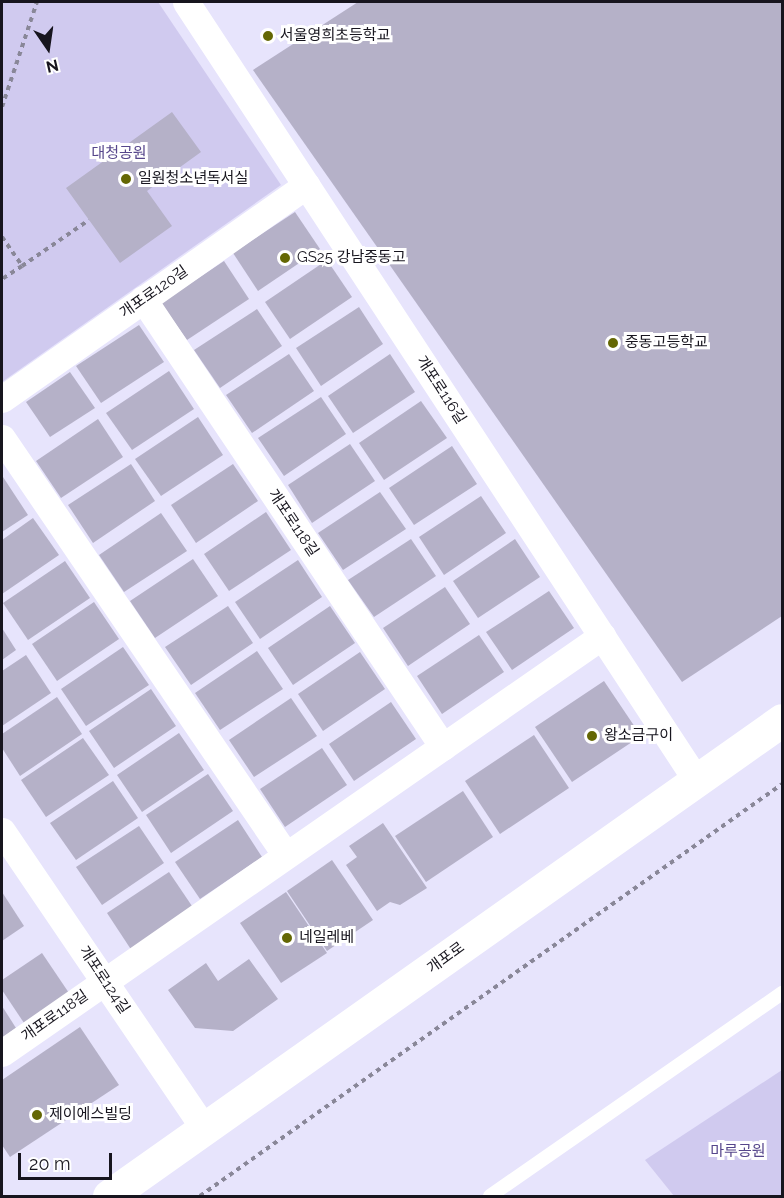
<!DOCTYPE html>
<meta charset="utf-8">
<style>
body{margin:0}
#map{position:relative;width:784px;height:1198px;overflow:hidden;background:#e7e4fc;font-family:Raleway,"Noto Sans KR",sans-serif}
div>[style]{position:absolute}
.green>*{inset:0;background:#d0caef}
.building>*{inset:0;background:#b5b1c8}
.path>*{height:4px;margin-top:-2px;transform-origin:0;background:repeating-linear-gradient(90deg,#898798 0 4.5px,transparent 0 9px)}
.service>*{height:14px;margin:-7px;padding:0 7px;transform-origin:7px;border-radius:7px;background:#fff}
.minor>*{height:27px;margin:-13.5px;padding:0 13.5px;transform-origin:13.5px;border-radius:13.5px;background:#fff}
.tertiary>*{height:33px;margin:-16.5px;padding:0 16.5px;transform-origin:16.5px;border-radius:16.5px;background:#fff}
.dots>*{width:16px;height:16px;translate:-50% -50%;box-sizing:border-box;border:3px solid #fff;border-radius:50%}
span{translate:-50% -50%;white-space:nowrap;text-align:center;line-height:1.15;-webkit-text-stroke:6px #fff;paint-order:stroke}
.poi-label{font-size:15px;color:#17151e}
.left{translate:0 -50%;text-align:left}
.park-label{font-size:15px;color:#56468b}
.street-label{font-size:15px;color:#17151e}
.frame{position:absolute;inset:0;border:3px solid #17151e;pointer-events:none}
.north{position:absolute;left:18px;top:18px;width:60px;height:60px;-webkit-text-stroke:4px #fff;paint-order:stroke;rotate:167deg;font-size:16px;font-weight:700;line-height:24px;text-align:center;color:#17151e}
.north::after{content:'';display:block;margin:auto;width:21px;height:27px;background:#17151e;clip-path:polygon(50% 0,100% 100%,50% 72%,0 100%)}
.scale{position:absolute;left:18px;top:1153px;width:94px;height:27px;box-sizing:border-box;border:3px solid #17151e;border-top:0;padding-left:8px;font-size:18px;line-height:21px;white-space:nowrap;color:#17151e;-webkit-text-stroke:4px #fff;paint-order:stroke}
</style>
<div id="map">
<div class="green">
<div style="clip-path:polygon(2px 2px,158px 2px,281px 185px,2px 382px)"></div>
<div style="clip-path:polygon(782px 1070px,782px 1196px,674px 1196px,645px 1160px)"></div>
</div>
<div class="building">
<div style="clip-path:polygon(358px 2px,782px 2px,782px 616px,682px 682px,253px 70px)"></div>
<div style="clip-path:polygon(172px 112px,201px 152px,147px 191px,172px 226px,120px 263px,66px 188px)"></div>
<div style="clip-path:polygon(295px 212px,320px 249px,258px 291px,233px 253px)"></div>
<div style="clip-path:polygon(327px 260px,352px 297px,290px 339px,265px 302px)"></div>
<div style="clip-path:polygon(224px 261px,249px 299px,187px 340px,161px 303px)"></div>
<div style="clip-path:polygon(359px 307px,383px 344px,321px 386px,296px 348px)"></div>
<div style="clip-path:polygon(257px 309px,282px 346px,220px 388px,194px 350px)"></div>
<div style="clip-path:polygon(139px 325px,164px 362px,101px 403px,76px 366px)"></div>
<div style="clip-path:polygon(289px 354px,314px 391px,252px 433px,226px 395px)"></div>
<div style="clip-path:polygon(390px 354px,415px 392px,353px 433px,328px 396px)"></div>
<div style="clip-path:polygon(169px 371px,194px 409px,132px 450px,106px 413px)"></div>
<div style="clip-path:polygon(70px 372px,95px 408px,50px 437px,26px 402px)"></div>
<div style="clip-path:polygon(321px 397px,346px 434px,284px 476px,258px 438px)"></div>
<div style="clip-path:polygon(421px 401px,447px 438px,384px 480px,359px 443px)"></div>
<div style="clip-path:polygon(198px 417px,223px 455px,161px 496px,135px 459px)"></div>
<div style="clip-path:polygon(98px 419px,123px 457px,61px 498px,36px 461px)"></div>
<div style="clip-path:polygon(350px 444px,375px 481px,312px 523px,288px 485px)"></div>
<div style="clip-path:polygon(452px 446px,477px 484px,414px 525px,389px 488px)"></div>
<div style="clip-path:polygon(131px 464px,155px 501px,93px 543px,68px 505px)"></div>
<div style="clip-path:polygon(233px 464px,258px 501px,196px 543px,171px 505px)"></div>
<div style="clip-path:polygon(3px 477px,28px 515px,2px 532px,2px 478px)"></div>
<div style="clip-path:polygon(380px 492px,406px 529px,343px 570px,318px 533px)"></div>
<div style="clip-path:polygon(481px 496px,506px 533px,444px 575px,419px 537px)"></div>
<div style="clip-path:polygon(266px 512px,291px 550px,229px 591px,204px 554px)"></div>
<div style="clip-path:polygon(161px 513px,187px 551px,124px 592px,99px 555px)"></div>
<div style="clip-path:polygon(33px 518px,59px 555px,2px 594px,2px 540px)"></div>
<div style="clip-path:polygon(411px 539px,436px 576px,374px 617px,348px 580px)"></div>
<div style="clip-path:polygon(515px 539px,540px 577px,478px 618px,453px 581px)"></div>
<div style="clip-path:polygon(193px 559px,218px 596px,155px 638px,130px 601px)"></div>
<div style="clip-path:polygon(298px 560px,322px 597px,260px 639px,235px 602px)"></div>
<div style="clip-path:polygon(65px 561px,90px 598px,28px 640px,3px 603px)"></div>
<div style="clip-path:polygon(445px 587px,470px 624px,408px 666px,383px 628px)"></div>
<div style="clip-path:polygon(549px 591px,574px 628px,512px 670px,486px 632px)"></div>
<div style="clip-path:polygon(94px 602px,119px 639px,57px 681px,32px 644px)"></div>
<div style="clip-path:polygon(228px 606px,253px 643px,191px 685px,165px 647px)"></div>
<div style="clip-path:polygon(330px 606px,355px 643px,293px 685px,268px 648px)"></div>
<div style="clip-path:polygon(2px 628px,16px 650px,2px 660px)"></div>
<div style="clip-path:polygon(479px 635px,504px 672px,442px 714px,417px 676px)"></div>
<div style="clip-path:polygon(123px 647px,149px 685px,86px 726px,61px 689px)"></div>
<div style="clip-path:polygon(257px 651px,283px 689px,220px 730px,195px 693px)"></div>
<div style="clip-path:polygon(360px 652px,385px 689px,323px 731px,298px 694px)"></div>
<div style="clip-path:polygon(26px 655px,51px 693px,2px 726px,2px 671px)"></div>
<div style="clip-path:polygon(604px 681px,641px 736px,572px 782px,535px 727px)"></div>
<div style="clip-path:polygon(151px 689px,176px 726px,114px 768px,89px 731px)"></div>
<div style="clip-path:polygon(57px 697px,82px 734px,20px 776px,2px 748px,2px 734px)"></div>
<div style="clip-path:polygon(291px 698px,317px 736px,254px 777px,229px 740px)"></div>
<div style="clip-path:polygon(391px 702px,416px 739px,354px 781px,329px 744px)"></div>
<div style="clip-path:polygon(179px 733px,204px 770px,142px 812px,117px 775px)"></div>
<div style="clip-path:polygon(534px 735px,569px 788px,500px 834px,465px 781px)"></div>
<div style="clip-path:polygon(83px 738px,109px 775px,46px 817px,21px 780px)"></div>
<div style="clip-path:polygon(322px 748px,347px 785px,285px 827px,260px 789px)"></div>
<div style="clip-path:polygon(208px 774px,233px 811px,171px 853px,146px 815px)"></div>
<div style="clip-path:polygon(113px 781px,138px 818px,76px 860px,50px 823px)"></div>
<div style="clip-path:polygon(463px 791px,493px 837px,426px 882px,395px 836px)"></div>
<div style="clip-path:polygon(238px 820px,262px 857px,200px 899px,175px 862px)"></div>
<div style="clip-path:polygon(383px 823px,427px 888px,400px 905px,390px 902px,377px 911px,346px 865px,357px 857px,349px 846px)"></div>
<div style="clip-path:polygon(139px 826px,164px 863px,102px 905px,76px 867px)"></div>
<div style="clip-path:polygon(332px 860px,373px 920px,327px 951px,287px 891px)"></div>
<div style="clip-path:polygon(169px 872px,194px 909px,132px 951px,107px 913px)"></div>
<div style="clip-path:polygon(2px 892px,24px 926px,2px 941px)"></div>
<div style="clip-path:polygon(286px 892px,327px 953px,281px 983px,240px 923px)"></div>
<div style="clip-path:polygon(42px 953px,69px 993px,24px 1023px,2px 990px,2px 980px)"></div>
<div style="clip-path:polygon(249px 959px,278px 999px,233px 1031px,195px 1028px,168px 990px,206px 963px,218px 981px)"></div>
<div style="clip-path:polygon(2px 1006px,16px 1028px,2px 1038px)"></div>
<div style="clip-path:polygon(80px 1027px,119px 1085px,10px 1157px,2px 1145px,2px 1080px)"></div>
</div>
<div class="path">
<div style="left:2px;top:107px;width:111px;rotate:-71.6deg"></div>
<div style="left:2px;top:237px;width:35px;rotate:55deg"></div>
<div style="left:22px;top:266px;width:24px;rotate:147deg"></div>
<div style="left:22px;top:266px;width:81px;rotate:-34.5deg"></div>
<div style="left:200px;top:1196px;width:713px;rotate:-35.29deg"></div>
</div>
<div class="service">
<div style="left:490px;top:1196px;width:356px;rotate:-34.8deg"></div>
</div>
<div class="minor">
<div style="left:186px;top:2px;width:928px;rotate:56.74deg"></div>
<div style="left:143px;top:299px;width:539px;rotate:56.19deg"></div>
<div style="left:2px;top:399px;width:372px;rotate:-35.1deg"></div>
<div style="left:2px;top:438px;width:503px;rotate:55.77deg"></div>
<div style="left:2px;top:831px;width:361px;rotate:55.8deg"></div>
<div style="left:2px;top:1053px;width:731px;rotate:-34.8deg"></div>
</div>
<div class="tertiary">
<div style="left:109px;top:1196px;width:824px;rotate:-35.27deg"></div>
</div>
<div class="dots">
<div style="left:268px;top:36px;background:#646704"></div>
<div style="left:126px;top:179px;background:#646704"></div>
<div style="left:285px;top:258px;background:#646704"></div>
<div style="left:613px;top:343px;background:#646704"></div>
<div style="left:592px;top:736px;background:#646704"></div>
<div style="left:287px;top:938px;background:#646704"></div>
<div style="left:37px;top:1115px;background:#646704"></div>
</div>
<div class="poi-label">
<span class="left" style="left:280px;top:36px">서울영희초등학교</span>
<span class="left" style="left:138px;top:179px">일원청소년독서실</span>
<span class="left" style="left:297px;top:258px">GS25 강남중동고</span>
<span class="left" style="left:625px;top:343px">중동고등학교</span>
<span class="left" style="left:604px;top:736px">왕소금구이</span>
<span class="left" style="left:299px;top:938px">네일레베</span>
<span class="left" style="left:49px;top:1115px">제이에스빌딩</span>
</div>
<div class="park-label">
<span style="left:119px;top:154px">대청공원</span>
<span style="left:738px;top:1152px">마루공원</span>
</div>
<div class="street-label">
<span style="left:154px;top:292px;rotate:-35deg">개포로120길</span>
<span style="left:441px;top:390px;rotate:57deg">개포로116길</span>
<span style="left:293px;top:523px;rotate:56deg">개포로118길</span>
<span style="left:446px;top:958px;rotate:-36deg">개포로</span>
<span style="left:104px;top:980px;rotate:56deg">개포로124길</span>
<span style="left:55px;top:1016px;rotate:-35deg">개포로118길</span>
</div>
<div class="frame"></div>
<div class="north">N</div>
<div class="scale">20 m</div>
</div>
